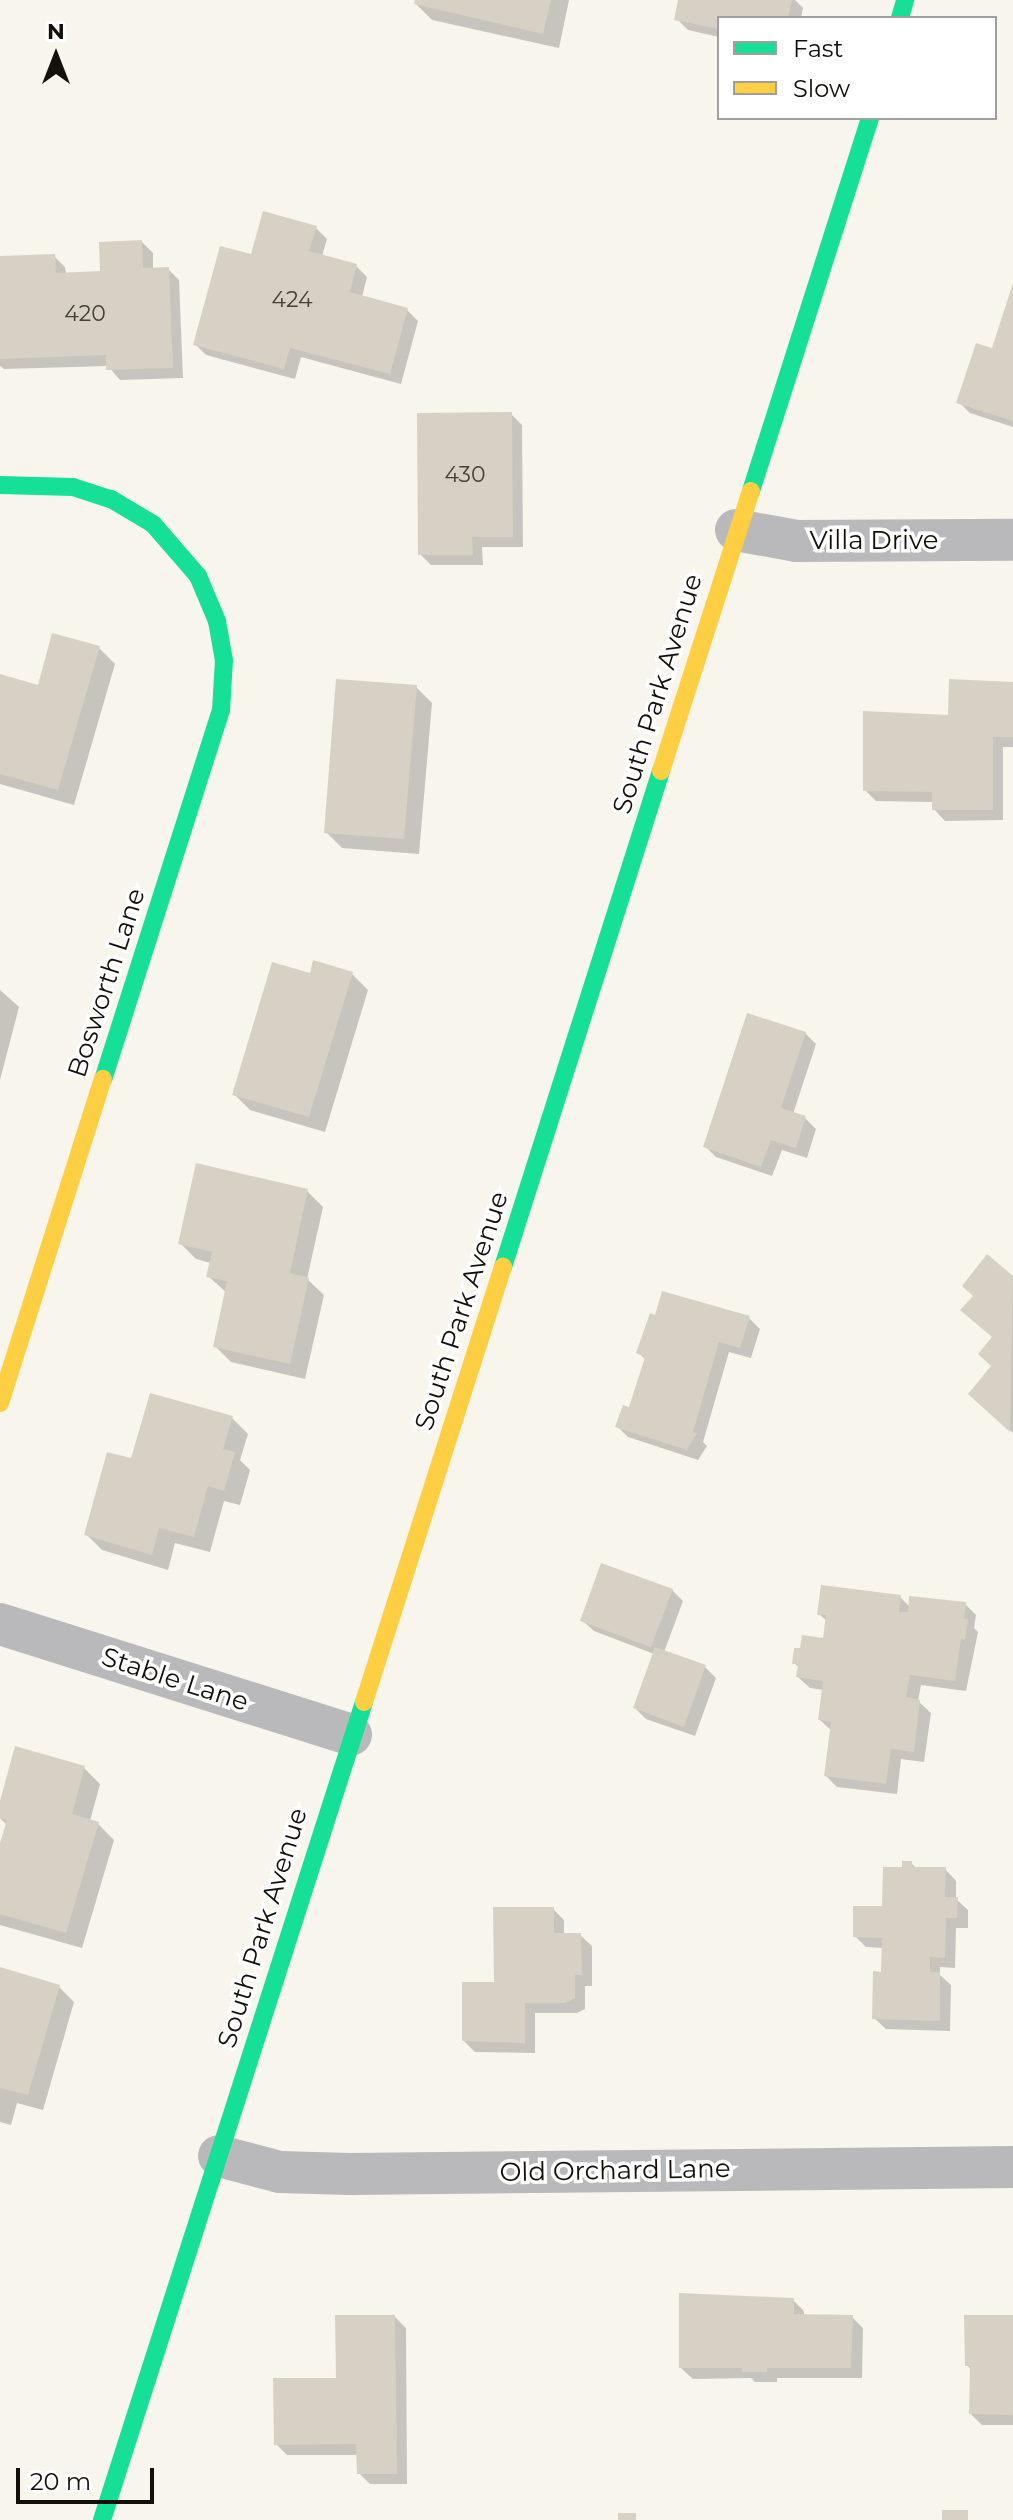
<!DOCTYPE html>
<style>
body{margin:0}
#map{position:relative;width:1013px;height:2520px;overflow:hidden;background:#f8f5ec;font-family:Montserrat,sans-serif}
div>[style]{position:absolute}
.shadow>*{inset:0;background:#0003}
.building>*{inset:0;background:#d6d1c4}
.street>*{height:42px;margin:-21px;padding:0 21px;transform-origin:21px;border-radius:21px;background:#b9b9bc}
.fast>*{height:18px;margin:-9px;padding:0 9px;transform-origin:9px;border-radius:9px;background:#16e098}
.slow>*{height:18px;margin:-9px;padding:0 9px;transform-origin:9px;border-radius:9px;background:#ffcf43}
span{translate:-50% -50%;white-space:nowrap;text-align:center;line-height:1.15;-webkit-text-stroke:7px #fff;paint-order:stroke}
.number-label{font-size:22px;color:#434038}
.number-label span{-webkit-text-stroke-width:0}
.street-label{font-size:26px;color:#121009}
.legend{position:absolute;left:717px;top:16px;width:280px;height:104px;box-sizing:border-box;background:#fff;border:2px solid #a09f9d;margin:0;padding:10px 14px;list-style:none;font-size:24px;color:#121009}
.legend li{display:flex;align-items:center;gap:16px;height:40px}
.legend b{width:40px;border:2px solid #a09f9d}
.north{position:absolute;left:16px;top:16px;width:80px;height:80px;-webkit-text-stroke:6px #fff;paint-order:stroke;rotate:0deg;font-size:22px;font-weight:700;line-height:32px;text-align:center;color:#121009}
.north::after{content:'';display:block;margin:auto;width:28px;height:36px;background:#121009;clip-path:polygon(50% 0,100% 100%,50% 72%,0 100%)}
.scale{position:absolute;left:16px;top:2468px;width:138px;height:36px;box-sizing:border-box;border:4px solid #121009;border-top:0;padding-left:10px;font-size:24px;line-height:28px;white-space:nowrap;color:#121009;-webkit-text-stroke:6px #fff;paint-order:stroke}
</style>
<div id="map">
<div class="shadow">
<div style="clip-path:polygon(417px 0,569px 0,559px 48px,432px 20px,416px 4px)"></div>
<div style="clip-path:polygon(681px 0,795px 0,803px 8px,801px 18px,719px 18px,719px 37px,688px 30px,677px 19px)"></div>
<div style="clip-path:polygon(316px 228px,327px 239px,322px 256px,356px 266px,367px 277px,362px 297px,407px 310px,418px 321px,401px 384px,301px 357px,295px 379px,206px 355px,195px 344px,252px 257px)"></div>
<div style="clip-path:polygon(142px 242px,153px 253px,153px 270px,168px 269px,179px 280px,183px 378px,120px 380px,108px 366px,4px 369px,0 366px,0 258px,54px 256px,65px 267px,66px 274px,102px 273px)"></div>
<div style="clip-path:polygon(1013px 288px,1013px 427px,970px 413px,959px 402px,993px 350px)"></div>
<div style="clip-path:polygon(511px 414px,522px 425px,523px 547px,482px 547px,483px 565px,431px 565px,420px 554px)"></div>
<div style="clip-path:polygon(99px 648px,115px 664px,74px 805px,0 784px,0 676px,39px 687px)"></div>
<div style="clip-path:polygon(1013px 684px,1013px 747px,1003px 747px,1003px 820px,945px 821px,934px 809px,934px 802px,876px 801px,865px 790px,950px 717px)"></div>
<div style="clip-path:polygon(416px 687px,432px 703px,419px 854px,342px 848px,326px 832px)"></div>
<div style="clip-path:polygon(352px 974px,368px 990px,325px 1132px,250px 1110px,234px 1094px,311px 975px)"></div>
<div style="clip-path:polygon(0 990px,19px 1007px,0 1080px)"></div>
<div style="clip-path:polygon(805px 1033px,816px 1044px,793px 1114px,805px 1118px,816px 1129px,807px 1158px,782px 1150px,772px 1176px,716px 1157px,705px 1146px)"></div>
<div style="clip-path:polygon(307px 1191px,323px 1207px,307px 1279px,324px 1295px,305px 1379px,231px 1362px,215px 1346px,227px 1293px,208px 1276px,211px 1263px,196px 1259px,180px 1243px)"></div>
<div style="clip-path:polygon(987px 1257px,1013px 1278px,1013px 1433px,982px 1405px,993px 1367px,994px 1338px,975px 1296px)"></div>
<div style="clip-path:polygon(749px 1318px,760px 1329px,751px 1358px,729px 1352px,703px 1442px,707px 1446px,698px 1460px,628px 1437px,617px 1426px,630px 1410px,646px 1360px,638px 1352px)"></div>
<div style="clip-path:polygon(232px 1418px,248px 1434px,240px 1460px,250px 1470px,240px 1505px,224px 1501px,210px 1552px,175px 1543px,168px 1570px,102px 1550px,86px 1534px)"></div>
<div style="clip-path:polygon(672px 1590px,683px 1601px,664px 1652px,705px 1667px,716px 1678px,695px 1736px,646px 1719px,635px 1708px,654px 1654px,594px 1631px,582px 1620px)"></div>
<div style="clip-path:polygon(900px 1597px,910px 1607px,965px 1604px,976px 1615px,974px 1628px,978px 1632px,966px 1691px,921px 1685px,918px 1701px,931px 1713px,924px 1762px,901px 1759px,897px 1794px,837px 1787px,826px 1776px,832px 1731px,820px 1720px,824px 1690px,810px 1688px,798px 1677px,800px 1668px,794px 1663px,825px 1641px,827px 1621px,819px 1614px)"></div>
<div style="clip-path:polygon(17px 1749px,84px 1768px,100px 1784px,90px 1821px,98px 1824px,114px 1840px,82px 1948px,0 1925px,0 1850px,7px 1825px,0 1818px,0 1808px)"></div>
<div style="clip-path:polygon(911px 1863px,917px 1869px,945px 1869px,956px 1881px,956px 1899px,968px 1910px,968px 1928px,956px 1928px,955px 1968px,940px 1967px,940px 1975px,951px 1985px,950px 2031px,886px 2029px,874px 2018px,883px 1974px,884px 1948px,866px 1947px,855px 1936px,884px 1908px,904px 1869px)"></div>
<div style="clip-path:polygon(553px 1909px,564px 1920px,564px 1935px,580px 1935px,592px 1946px,592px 1986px,585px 1986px,585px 2009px,577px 2013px,535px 2013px,535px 2053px,475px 2052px,464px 2041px,496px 1984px)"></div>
<div style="clip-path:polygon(0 1969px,58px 1986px,74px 2002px,43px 2110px,17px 2103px,11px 2125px,0 2122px)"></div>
<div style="clip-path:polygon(793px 2300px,804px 2311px,804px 2316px,852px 2317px,863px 2328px,862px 2378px,777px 2378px,777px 2382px,755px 2382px,751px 2378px,693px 2379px,681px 2368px)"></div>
<div style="clip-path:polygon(395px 2317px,406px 2328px,407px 2484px,370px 2484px,359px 2473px,358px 2455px,287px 2455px,276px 2444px)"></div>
<div style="clip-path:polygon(1013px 2318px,1013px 2425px,982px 2425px,971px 2414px,971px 2370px,967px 2365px)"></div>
</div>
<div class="building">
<div style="clip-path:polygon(415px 0,551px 0,543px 34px,414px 4px)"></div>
<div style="clip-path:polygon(678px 0,792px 0,788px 18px,719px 18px,719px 29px,674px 20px)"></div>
<div style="clip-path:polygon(263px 211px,317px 226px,309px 251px,357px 264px,350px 292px,408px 308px,390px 374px,290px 348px,284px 369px,193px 345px,220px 246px,251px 254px)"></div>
<div style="clip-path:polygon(142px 240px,143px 268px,169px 267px,173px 368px,106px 370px,106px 355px,0 359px,0 256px,55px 254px,56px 273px,100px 271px,99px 242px)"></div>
<div style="clip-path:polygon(1013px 283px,1013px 421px,956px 403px,976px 343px,992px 348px)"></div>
<div style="clip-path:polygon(512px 412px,513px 537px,472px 537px,473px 555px,418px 555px,417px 413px)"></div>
<div style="clip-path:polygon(52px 633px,100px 646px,58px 790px,0 774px,0 674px,38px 685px)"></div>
<div style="clip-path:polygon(336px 679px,417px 685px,404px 839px,324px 833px)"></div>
<div style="clip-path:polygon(949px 679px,1013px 682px,1013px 737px,993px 737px,993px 810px,932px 810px,932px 792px,863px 791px,863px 711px,948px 715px)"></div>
<div style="clip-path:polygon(313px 960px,353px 972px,309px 1117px,232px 1095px,272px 962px,310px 973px)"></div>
<div style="clip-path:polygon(747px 1013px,806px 1032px,781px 1108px,806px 1116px,796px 1148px,771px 1140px,761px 1167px,703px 1147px)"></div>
<div style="clip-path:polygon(196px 1163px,308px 1189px,290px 1273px,309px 1278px,290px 1364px,213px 1347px,227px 1281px,206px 1277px,212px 1252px,178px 1244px)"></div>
<div style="clip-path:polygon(987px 1254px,1013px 1276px,1010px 1432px,968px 1394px,991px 1366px,978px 1354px,992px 1337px,960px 1310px,973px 1296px,962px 1286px)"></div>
<div style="clip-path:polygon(662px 1291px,750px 1316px,740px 1348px,719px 1342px,693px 1432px,697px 1433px,687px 1450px,615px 1427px,623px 1405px,629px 1407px,645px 1357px,636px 1353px,650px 1313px,655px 1315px)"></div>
<div style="clip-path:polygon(150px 1393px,233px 1416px,223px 1449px,235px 1452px,224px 1491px,208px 1486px,194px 1537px,159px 1528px,152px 1555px,84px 1535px,107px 1452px,131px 1458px)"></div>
<div style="clip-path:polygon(601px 1563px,673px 1589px,651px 1647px,580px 1621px)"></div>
<div style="clip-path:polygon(821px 1585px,901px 1595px,899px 1612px,908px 1612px,909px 1596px,966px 1602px,964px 1618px,968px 1619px,965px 1640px,961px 1639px,955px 1681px,910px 1675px,906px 1697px,920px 1700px,914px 1752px,891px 1749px,886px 1784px,824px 1776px,831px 1722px,818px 1720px,823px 1681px,796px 1677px,798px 1664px,792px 1664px,794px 1648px,800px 1648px,802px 1635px,823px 1638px,826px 1615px,817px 1615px)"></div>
<div style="clip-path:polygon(655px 1647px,706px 1665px,684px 1727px,633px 1708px)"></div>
<div style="clip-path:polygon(15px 1746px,85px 1766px,72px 1814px,99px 1822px,66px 1933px,0 1914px,0 1843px,7px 1820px,0 1818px,0 1801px)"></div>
<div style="clip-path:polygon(902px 1861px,912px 1861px,912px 1867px,946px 1867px,945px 1897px,958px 1897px,957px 1918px,946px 1918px,945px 1958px,930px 1957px,930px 1972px,940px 1972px,940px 2021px,872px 2019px,873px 1971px,881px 1972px,882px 1938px,853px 1937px,853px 1906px,882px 1906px,883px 1867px,902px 1867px)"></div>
<div style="clip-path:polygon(493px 1907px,554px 1907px,554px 1933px,581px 1933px,582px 1975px,575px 1975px,575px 1998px,565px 2003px,525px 2003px,525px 2043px,462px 2041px,462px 1982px,494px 1982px)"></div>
<div style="clip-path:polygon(0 1967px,60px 1985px,28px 2095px,0 2088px)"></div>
<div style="clip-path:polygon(679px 2293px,794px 2298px,794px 2314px,853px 2315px,851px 2368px,767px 2368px,767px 2372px,742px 2372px,742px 2368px,679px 2368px)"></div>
<div style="clip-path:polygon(335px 2315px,395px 2315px,397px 2474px,357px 2474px,356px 2444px,274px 2445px,273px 2378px,336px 2378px)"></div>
<div style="clip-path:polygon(964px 2315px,1013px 2315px,1013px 2415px,969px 2414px,970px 2366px,965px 2366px)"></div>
<div style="clip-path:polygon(942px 2510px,968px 2510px,968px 2520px,942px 2520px)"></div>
<div style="clip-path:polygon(618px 2513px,636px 2513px,636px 2520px,618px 2520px)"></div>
</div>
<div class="street">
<div style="left:736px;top:530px;width:62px;rotate:10.2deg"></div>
<div style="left:797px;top:541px;width:216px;rotate:-0.3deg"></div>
<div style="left:0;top:1624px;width:368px;rotate:17.5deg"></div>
<div style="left:219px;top:2156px;width:63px;rotate:14.7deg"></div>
<div style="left:280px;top:2172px;width:70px;rotate:1.6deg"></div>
<div style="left:350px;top:2174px;width:663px;rotate:-0.6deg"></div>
</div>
<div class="fast">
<div style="left:900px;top:18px;width:19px;rotate:-74deg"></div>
<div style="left:0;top:485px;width:73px;rotate:1.6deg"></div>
<div style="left:73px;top:487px;width:40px;rotate:18deg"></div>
<div style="left:111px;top:499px;width:49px;rotate:30.8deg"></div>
<div style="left:153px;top:524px;width:69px;rotate:49.1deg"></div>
<div style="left:198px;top:576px;width:49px;rotate:67.1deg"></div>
<div style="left:217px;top:621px;width:40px;rotate:80deg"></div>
<div style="left:224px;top:660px;width:50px;rotate:93.4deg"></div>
<div style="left:221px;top:710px;width:387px;rotate:107.7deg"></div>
<div style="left:751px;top:491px;width:392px;rotate:-72.3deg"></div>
<div style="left:503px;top:1267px;width:521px;rotate:-72.33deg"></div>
<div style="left:102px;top:2520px;width:859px;rotate:-72.24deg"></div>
</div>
<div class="slow">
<div style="left:661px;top:771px;width:294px;rotate:-72.2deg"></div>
<div style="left:0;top:1403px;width:340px;rotate:-72.4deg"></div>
<div style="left:364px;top:1702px;width:457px;rotate:-72.3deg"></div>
</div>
<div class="number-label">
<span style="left:292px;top:300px">424</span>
<span style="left:85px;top:314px">420</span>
<span style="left:465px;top:475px">430</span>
</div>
<div class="street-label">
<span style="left:874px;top:541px">Villa Drive</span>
<span style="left:658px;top:694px;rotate:-73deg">South Park Avenue</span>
<span style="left:107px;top:983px;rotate:-72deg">Bosworth Lane</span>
<span style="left:462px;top:1311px;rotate:-72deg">South Park Avenue</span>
<span style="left:175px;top:1680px;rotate:18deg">Stable Lane</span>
<span style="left:263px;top:1928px;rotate:-73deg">South Park Avenue</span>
<span style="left:615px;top:2171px;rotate:-1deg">Old Orchard Lane</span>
</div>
<ul class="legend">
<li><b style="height:10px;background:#16e098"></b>Fast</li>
<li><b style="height:10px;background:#ffcf43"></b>Slow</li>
</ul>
<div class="north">N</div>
<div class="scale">20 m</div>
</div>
